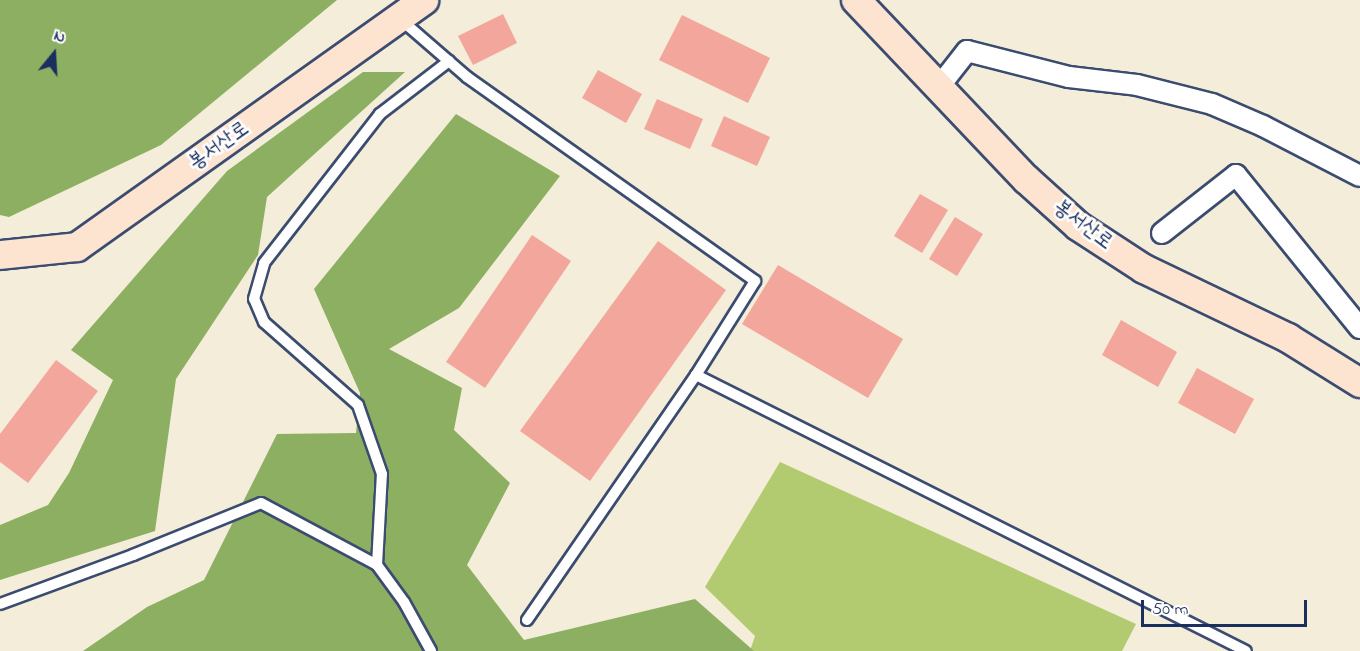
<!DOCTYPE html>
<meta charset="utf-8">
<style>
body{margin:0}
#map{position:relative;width:1360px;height:651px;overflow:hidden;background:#f3edd9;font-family:"Indie Flower","Poor Story",sans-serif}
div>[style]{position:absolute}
.green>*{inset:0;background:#b2cb70}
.forest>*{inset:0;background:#8daf62}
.building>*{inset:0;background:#f3a69b}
.roads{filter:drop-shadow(2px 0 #3b4c70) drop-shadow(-2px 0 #3b4c70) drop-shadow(0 2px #3b4c70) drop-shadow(0 -2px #3b4c70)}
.lane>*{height:10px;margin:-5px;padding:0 5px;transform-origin:5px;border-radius:5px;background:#fff}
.street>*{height:20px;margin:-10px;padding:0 10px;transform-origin:10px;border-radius:10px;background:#fff}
.secondary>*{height:28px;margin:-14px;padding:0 14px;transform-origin:14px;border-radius:14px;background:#fde4d1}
span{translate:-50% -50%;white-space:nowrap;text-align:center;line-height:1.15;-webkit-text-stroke:5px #fff;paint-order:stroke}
.street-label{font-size:21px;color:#1b2f5e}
.north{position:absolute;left:24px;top:24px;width:60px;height:60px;-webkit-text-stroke:4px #fff;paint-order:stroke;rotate:18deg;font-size:16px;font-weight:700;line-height:24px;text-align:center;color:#1b2f5e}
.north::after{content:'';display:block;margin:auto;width:21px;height:27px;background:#1b2f5e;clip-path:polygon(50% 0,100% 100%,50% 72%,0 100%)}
.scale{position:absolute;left:1141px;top:600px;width:166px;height:27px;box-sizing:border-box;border:3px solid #1b2f5e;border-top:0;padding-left:8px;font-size:18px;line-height:21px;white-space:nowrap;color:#1b2f5e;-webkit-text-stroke:4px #fff;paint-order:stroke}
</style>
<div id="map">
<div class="green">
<div style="clip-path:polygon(780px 462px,1136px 624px,1122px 651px,750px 651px,755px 636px,705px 587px)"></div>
</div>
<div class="forest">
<div style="clip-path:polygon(0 0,337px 0,161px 145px,9px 217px,0 215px)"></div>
<div style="clip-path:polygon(363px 72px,405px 72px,267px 197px,258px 255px,176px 379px,155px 531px,0 580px,0 525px,48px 505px,69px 473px,113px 380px,71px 350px,227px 171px)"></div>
<div style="clip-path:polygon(456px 114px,560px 176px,459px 308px,389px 349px,462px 388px,454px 430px,510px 483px,467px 565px,524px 640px,695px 599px,754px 651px,83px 651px,147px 607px,204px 580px,277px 434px,356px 433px,360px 393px,314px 289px)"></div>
</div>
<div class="building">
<div style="clip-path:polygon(503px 14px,517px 43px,473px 65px,458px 36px)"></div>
<div style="clip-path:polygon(682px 15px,770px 58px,748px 103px,659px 60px)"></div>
<div style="clip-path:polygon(598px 70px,642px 94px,626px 123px,582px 98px)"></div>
<div style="clip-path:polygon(657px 99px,703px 119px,690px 149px,644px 129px)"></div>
<div style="clip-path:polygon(724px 116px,770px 137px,757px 166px,711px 146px)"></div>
<div style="clip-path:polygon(920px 194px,948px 210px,922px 253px,894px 236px)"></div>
<div style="clip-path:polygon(955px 217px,983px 234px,957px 276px,929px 259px)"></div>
<div style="clip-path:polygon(532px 235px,571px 261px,485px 388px,446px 362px)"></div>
<div style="clip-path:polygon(658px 241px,726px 290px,590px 481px,520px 431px)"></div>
<div style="clip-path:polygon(778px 265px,903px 339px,868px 398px,742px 324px)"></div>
<div style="clip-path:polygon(1121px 320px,1177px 352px,1158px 387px,1102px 355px)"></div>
<div style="clip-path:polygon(56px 360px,98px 391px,28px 483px,0 462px,0 434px)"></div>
<div style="clip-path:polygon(1197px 368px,1254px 399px,1235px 434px,1178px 403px)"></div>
</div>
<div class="roads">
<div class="lane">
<div style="left:399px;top:18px;width:90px;rotate:40.9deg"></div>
<div style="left:467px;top:77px;width:353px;rotate:35.3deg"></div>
<div style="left:755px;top:281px;width:111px;rotate:122.1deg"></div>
<div style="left:377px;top:565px;width:91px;rotate:-86.9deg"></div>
<div style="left:382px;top:474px;width:73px;rotate:-109.2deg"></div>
<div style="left:358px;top:405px;width:125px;rotate:-138.6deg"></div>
<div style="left:264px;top:322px;width:25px;rotate:-113deg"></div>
<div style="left:254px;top:299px;width:37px;rotate:-74deg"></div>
<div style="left:264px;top:263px;width:189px;rotate:-52.1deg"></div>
<div style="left:380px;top:114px;width:87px;rotate:-37.5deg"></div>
<div style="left:0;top:604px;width:142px;rotate:-20.2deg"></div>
<div style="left:133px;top:555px;width:138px;rotate:-22.1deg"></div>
<div style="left:261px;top:503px;width:132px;rotate:28.1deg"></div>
<div style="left:377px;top:565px;width:46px;rotate:53.9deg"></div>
<div style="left:404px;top:602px;width:56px;rotate:61.1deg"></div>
<div style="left:527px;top:620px;width:298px;rotate:-55.4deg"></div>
<div style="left:696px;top:375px;width:615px;rotate:26.65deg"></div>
</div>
<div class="street">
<div style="left:938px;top:88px;width:47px;rotate:-51.9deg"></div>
<div style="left:967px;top:51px;width:105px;rotate:14.3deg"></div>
<div style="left:1069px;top:77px;width:68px;rotate:6.7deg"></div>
<div style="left:1137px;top:85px;width:77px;rotate:14.2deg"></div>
<div style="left:1212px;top:104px;width:56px;rotate:23.3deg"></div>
<div style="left:1263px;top:126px;width:109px;rotate:27.3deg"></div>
<div style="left:1162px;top:233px;width:94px;rotate:-38.1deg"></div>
<div style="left:1236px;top:175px;width:197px;rotate:51deg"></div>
</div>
<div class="secondary">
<div style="left:856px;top:0;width:247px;rotate:46.5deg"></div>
<div style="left:1026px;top:179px;width:70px;rotate:42.1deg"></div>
<div style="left:1078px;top:226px;width:79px;rotate:33.1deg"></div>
<div style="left:1144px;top:269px;width:160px;rotate:25.6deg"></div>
<div style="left:1288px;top:338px;width:85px;rotate:32deg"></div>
<div style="left:0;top:255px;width:77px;rotate:-5.9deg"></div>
<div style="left:77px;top:247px;width:426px;rotate:-35.4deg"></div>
</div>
</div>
<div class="street-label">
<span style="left:219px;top:146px;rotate:-35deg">봉서산로</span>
<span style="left:1083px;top:225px;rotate:37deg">봉서산로</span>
</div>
<div class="north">N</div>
<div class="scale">50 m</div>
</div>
